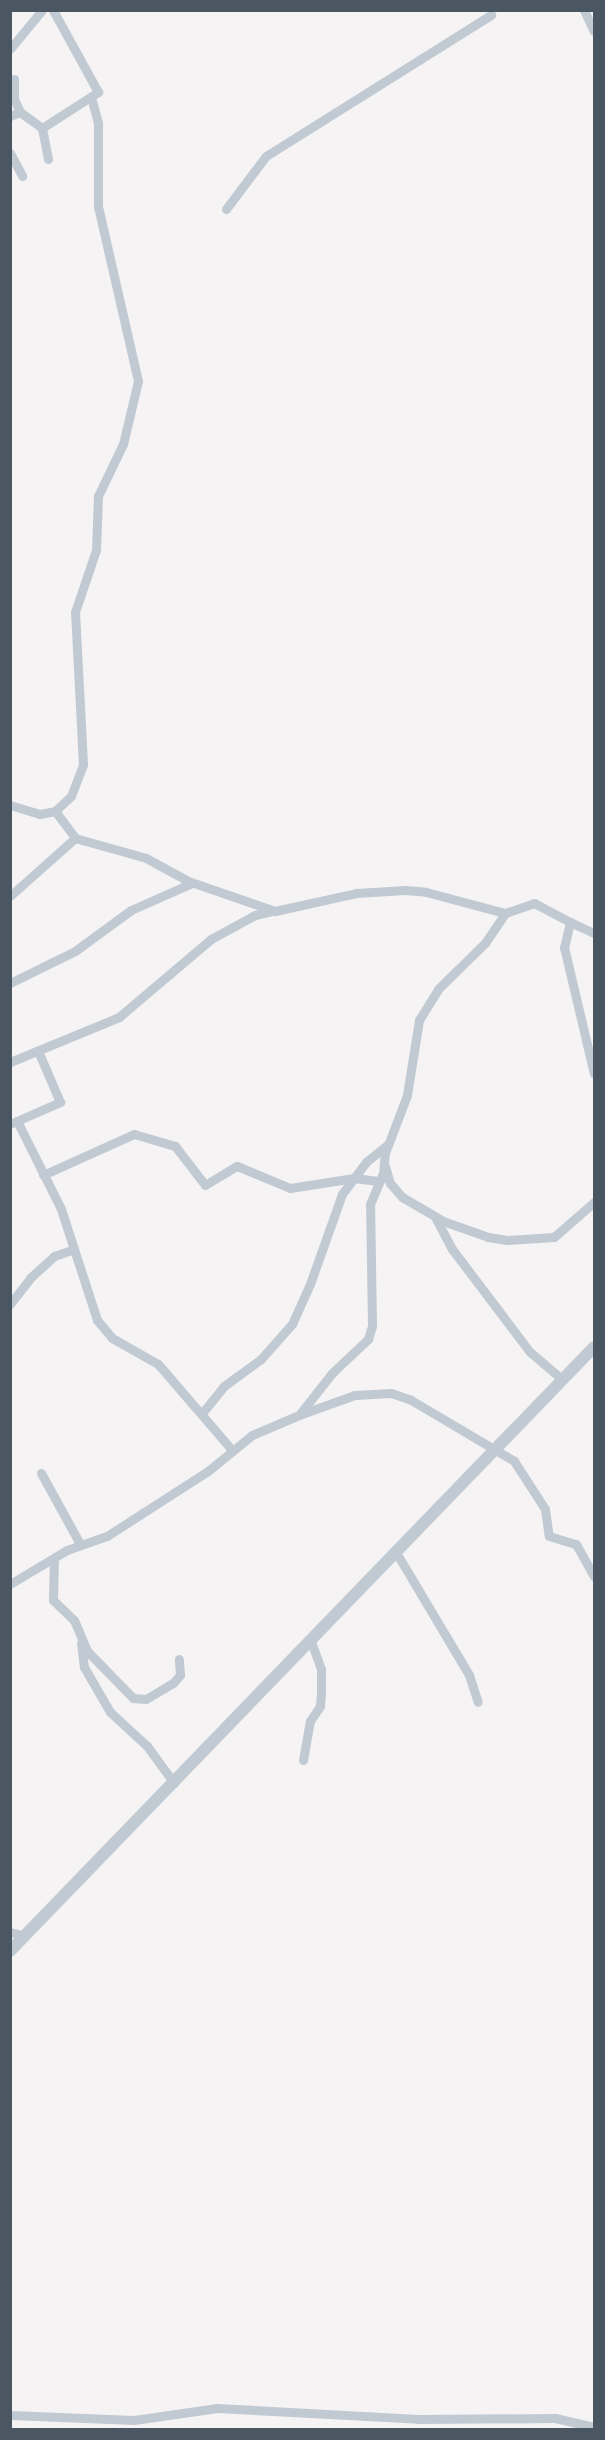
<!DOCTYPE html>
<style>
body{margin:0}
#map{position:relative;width:605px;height:2440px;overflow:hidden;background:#f5f3f3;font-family:"DejaVu Sans",sans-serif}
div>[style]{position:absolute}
.minor>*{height:9px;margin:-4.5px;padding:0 4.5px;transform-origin:4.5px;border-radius:4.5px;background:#c1cad2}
.tertiary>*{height:12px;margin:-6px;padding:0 6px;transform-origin:6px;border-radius:6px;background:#c1cad2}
span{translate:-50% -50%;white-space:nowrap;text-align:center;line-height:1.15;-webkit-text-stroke:6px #fff;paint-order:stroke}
.frame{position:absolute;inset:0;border:12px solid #4a5661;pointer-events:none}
</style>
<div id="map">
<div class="minor">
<div style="left:584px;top:10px;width:23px;rotate:65deg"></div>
<div style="left:10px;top:49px;width:50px;rotate:-50.6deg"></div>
<div style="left:14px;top:79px;width:20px;rotate:90deg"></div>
<div style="left:14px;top:99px;width:14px;rotate:65deg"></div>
<div style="left:10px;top:116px;width:11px;rotate:-22deg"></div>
<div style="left:20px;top:112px;width:27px;rotate:36deg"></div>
<div style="left:10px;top:153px;width:26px;rotate:62deg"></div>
<div style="left:48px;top:159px;width:32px;rotate:-101deg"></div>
<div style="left:42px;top:128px;width:67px;rotate:-32.7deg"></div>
<div style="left:98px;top:92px;width:94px;rotate:-118.8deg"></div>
<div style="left:226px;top:209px;width:66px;rotate:-53deg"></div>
<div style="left:266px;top:156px;width:266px;rotate:-32.1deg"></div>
<div style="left:10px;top:805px;width:31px;rotate:17deg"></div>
<div style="left:40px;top:814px;width:15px;rotate:-11deg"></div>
<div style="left:55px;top:811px;width:34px;rotate:53deg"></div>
<div style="left:75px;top:838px;width:74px;rotate:15.7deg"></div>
<div style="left:146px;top:858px;width:48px;rotate:28.7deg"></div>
<div style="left:188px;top:881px;width:92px;rotate:19deg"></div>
<div style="left:275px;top:911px;width:83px;rotate:-12.5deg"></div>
<div style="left:356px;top:893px;width:49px;rotate:-3.5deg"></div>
<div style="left:405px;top:890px;width:21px;rotate:5deg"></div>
<div style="left:426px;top:892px;width:82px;rotate:14.9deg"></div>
<div style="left:505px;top:913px;width:31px;rotate:-19deg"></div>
<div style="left:534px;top:903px;width:41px;rotate:27.8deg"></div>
<div style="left:570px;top:922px;width:26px;rotate:103deg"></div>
<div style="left:564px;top:947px;width:130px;rotate:76.7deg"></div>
<div style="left:55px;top:811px;width:22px;rotate:-43deg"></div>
<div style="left:71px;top:796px;width:34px;rotate:-69deg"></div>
<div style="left:83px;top:764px;width:152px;rotate:-93deg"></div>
<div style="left:75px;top:612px;width:65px;rotate:-71.3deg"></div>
<div style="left:96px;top:550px;width:54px;rotate:-87.9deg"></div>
<div style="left:98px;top:496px;width:58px;rotate:-64.3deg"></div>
<div style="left:123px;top:444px;width:65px;rotate:-76.6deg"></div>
<div style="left:138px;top:381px;width:179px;rotate:-102.9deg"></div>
<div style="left:98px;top:207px;width:84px;rotate:-90deg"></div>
<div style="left:98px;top:123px;width:27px;rotate:-105deg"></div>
<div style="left:10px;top:896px;width:87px;rotate:-41.7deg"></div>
<div style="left:570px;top:922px;width:26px;rotate:25deg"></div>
<div style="left:10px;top:983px;width:72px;rotate:-26.2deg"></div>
<div style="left:75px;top:951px;width:69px;rotate:-36.2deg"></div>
<div style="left:131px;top:910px;width:67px;rotate:-23.9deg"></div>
<div style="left:10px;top:1062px;width:118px;rotate:-22.4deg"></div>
<div style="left:119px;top:1017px;width:121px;rotate:-40.3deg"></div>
<div style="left:211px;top:939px;width:50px;rotate:-28.6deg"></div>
<div style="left:255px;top:915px;width:17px;rotate:-13deg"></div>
<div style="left:17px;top:1121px;width:98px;rotate:63.4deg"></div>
<div style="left:61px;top:1209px;width:117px;rotate:72deg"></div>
<div style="left:97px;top:1320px;width:23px;rotate:50deg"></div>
<div style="left:112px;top:1338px;width:53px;rotate:29.5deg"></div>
<div style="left:158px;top:1364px;width:113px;rotate:49.3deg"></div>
<div style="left:10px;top:1124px;width:55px;rotate:-23.7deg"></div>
<div style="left:60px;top:1102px;width:56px;rotate:-113.3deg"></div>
<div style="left:385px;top:1166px;width:18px;rotate:74deg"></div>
<div style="left:390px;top:1183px;width:18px;rotate:49deg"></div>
<div style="left:402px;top:1197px;width:48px;rotate:30.3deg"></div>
<div style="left:443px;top:1221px;width:48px;rotate:19.6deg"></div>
<div style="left:488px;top:1237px;width:19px;rotate:9deg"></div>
<div style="left:507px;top:1240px;width:47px;rotate:-3.7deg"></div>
<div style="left:554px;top:1237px;width:53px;rotate:-41.2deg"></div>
<div style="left:43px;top:1175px;width:100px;rotate:-24.3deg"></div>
<div style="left:134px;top:1134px;width:43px;rotate:16.3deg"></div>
<div style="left:175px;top:1146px;width:49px;rotate:52.4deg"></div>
<div style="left:205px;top:1185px;width:37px;rotate:-31deg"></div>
<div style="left:237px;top:1166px;width:57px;rotate:22.5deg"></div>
<div style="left:290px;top:1188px;width:65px;rotate:-8.9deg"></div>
<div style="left:354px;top:1178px;width:26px;rotate:7deg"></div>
<div style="left:435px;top:1217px;width:36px;rotate:62deg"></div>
<div style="left:452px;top:1249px;width:129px;rotate:52.9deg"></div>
<div style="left:530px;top:1352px;width:43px;rotate:40.3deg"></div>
<div style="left:10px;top:1304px;width:34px;rotate:-52deg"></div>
<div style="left:31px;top:1277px;width:31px;rotate:-42deg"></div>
<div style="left:54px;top:1256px;width:21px;rotate:-19deg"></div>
<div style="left:203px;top:1412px;width:33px;rotate:-51deg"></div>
<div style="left:224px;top:1386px;width:46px;rotate:-36.1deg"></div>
<div style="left:261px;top:1359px;width:47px;rotate:-48.5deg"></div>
<div style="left:292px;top:1324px;width:44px;rotate:-65.8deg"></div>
<div style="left:310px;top:1284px;width:96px;rotate:-70.4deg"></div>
<div style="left:342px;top:1194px;width:40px;rotate:-53deg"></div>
<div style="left:366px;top:1162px;width:28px;rotate:-39deg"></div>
<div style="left:299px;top:1415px;width:59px;rotate:-19.7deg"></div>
<div style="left:355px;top:1395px;width:36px;rotate:-3deg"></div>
<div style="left:391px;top:1393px;width:21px;rotate:19deg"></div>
<div style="left:411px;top:1400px;width:120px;rotate:30.6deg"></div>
<div style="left:514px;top:1461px;width:57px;rotate:57.1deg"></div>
<div style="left:545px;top:1509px;width:27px;rotate:82deg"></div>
<div style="left:549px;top:1536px;width:28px;rotate:17deg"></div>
<div style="left:576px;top:1544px;width:37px;rotate:61deg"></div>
<div style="left:41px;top:1473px;width:81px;rotate:61.2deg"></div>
<div style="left:397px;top:1554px;width:141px;rotate:59.2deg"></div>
<div style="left:469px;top:1675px;width:28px;rotate:72deg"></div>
<div style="left:54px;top:1558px;width:42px;rotate:91.4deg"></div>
<div style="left:53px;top:1600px;width:29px;rotate:44deg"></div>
<div style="left:74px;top:1620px;width:34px;rotate:67deg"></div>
<div style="left:87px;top:1651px;width:66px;rotate:45.6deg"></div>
<div style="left:133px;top:1698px;width:13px;rotate:4deg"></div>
<div style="left:146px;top:1699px;width:31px;rotate:-31deg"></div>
<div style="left:173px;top:1683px;width:11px;rotate:-49deg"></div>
<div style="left:180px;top:1675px;width:16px;rotate:-94deg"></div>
<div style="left:10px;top:1584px;width:66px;rotate:-30.8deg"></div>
<div style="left:67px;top:1550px;width:42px;rotate:-19.3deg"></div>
<div style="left:107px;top:1536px;width:120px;rotate:-32.8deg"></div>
<div style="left:208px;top:1471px;width:57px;rotate:-39.3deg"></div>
<div style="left:252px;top:1435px;width:51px;rotate:-23.1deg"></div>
<div style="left:299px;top:1415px;width:53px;rotate:-51.8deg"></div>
<div style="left:332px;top:1373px;width:50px;rotate:-43.4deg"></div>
<div style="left:368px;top:1339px;width:14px;rotate:-73deg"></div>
<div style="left:372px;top:1326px;width:122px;rotate:-90.9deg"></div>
<div style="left:370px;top:1204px;width:33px;rotate:-67deg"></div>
<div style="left:383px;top:1174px;width:21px;rotate:-85deg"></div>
<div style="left:385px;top:1153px;width:62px;rotate:-69.2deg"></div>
<div style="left:407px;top:1095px;width:76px;rotate:-80.9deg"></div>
<div style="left:419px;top:1020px;width:36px;rotate:-58deg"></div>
<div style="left:438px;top:989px;width:66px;rotate:-44.4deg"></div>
<div style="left:485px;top:943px;width:36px;rotate:-56deg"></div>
<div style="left:81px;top:1643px;width:24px;rotate:83deg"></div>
<div style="left:84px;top:1667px;width:52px;rotate:60deg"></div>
<div style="left:110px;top:1712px;width:50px;rotate:42.6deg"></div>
<div style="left:147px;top:1746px;width:46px;rotate:53.9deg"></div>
<div style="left:303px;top:1760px;width:40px;rotate:-80deg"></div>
<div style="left:310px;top:1721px;width:18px;rotate:-56deg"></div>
<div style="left:320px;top:1706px;width:15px;rotate:-86deg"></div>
<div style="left:321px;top:1691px;width:22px;rotate:-90deg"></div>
<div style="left:321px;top:1669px;width:30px;rotate:-110deg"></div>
<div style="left:10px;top:1932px;width:16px;rotate:15deg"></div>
<div style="left:10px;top:2415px;width:124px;rotate:2.3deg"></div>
<div style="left:134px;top:2420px;width:84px;rotate:-8.2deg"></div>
<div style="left:217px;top:2408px;width:201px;rotate:3.1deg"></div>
<div style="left:418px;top:2419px;width:137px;rotate:-0.4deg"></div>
<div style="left:555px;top:2418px;width:40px;rotate:13deg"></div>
</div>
<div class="tertiary">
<div style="left:10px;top:1951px;width:840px;rotate:-45.96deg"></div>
</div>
<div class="frame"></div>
</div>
